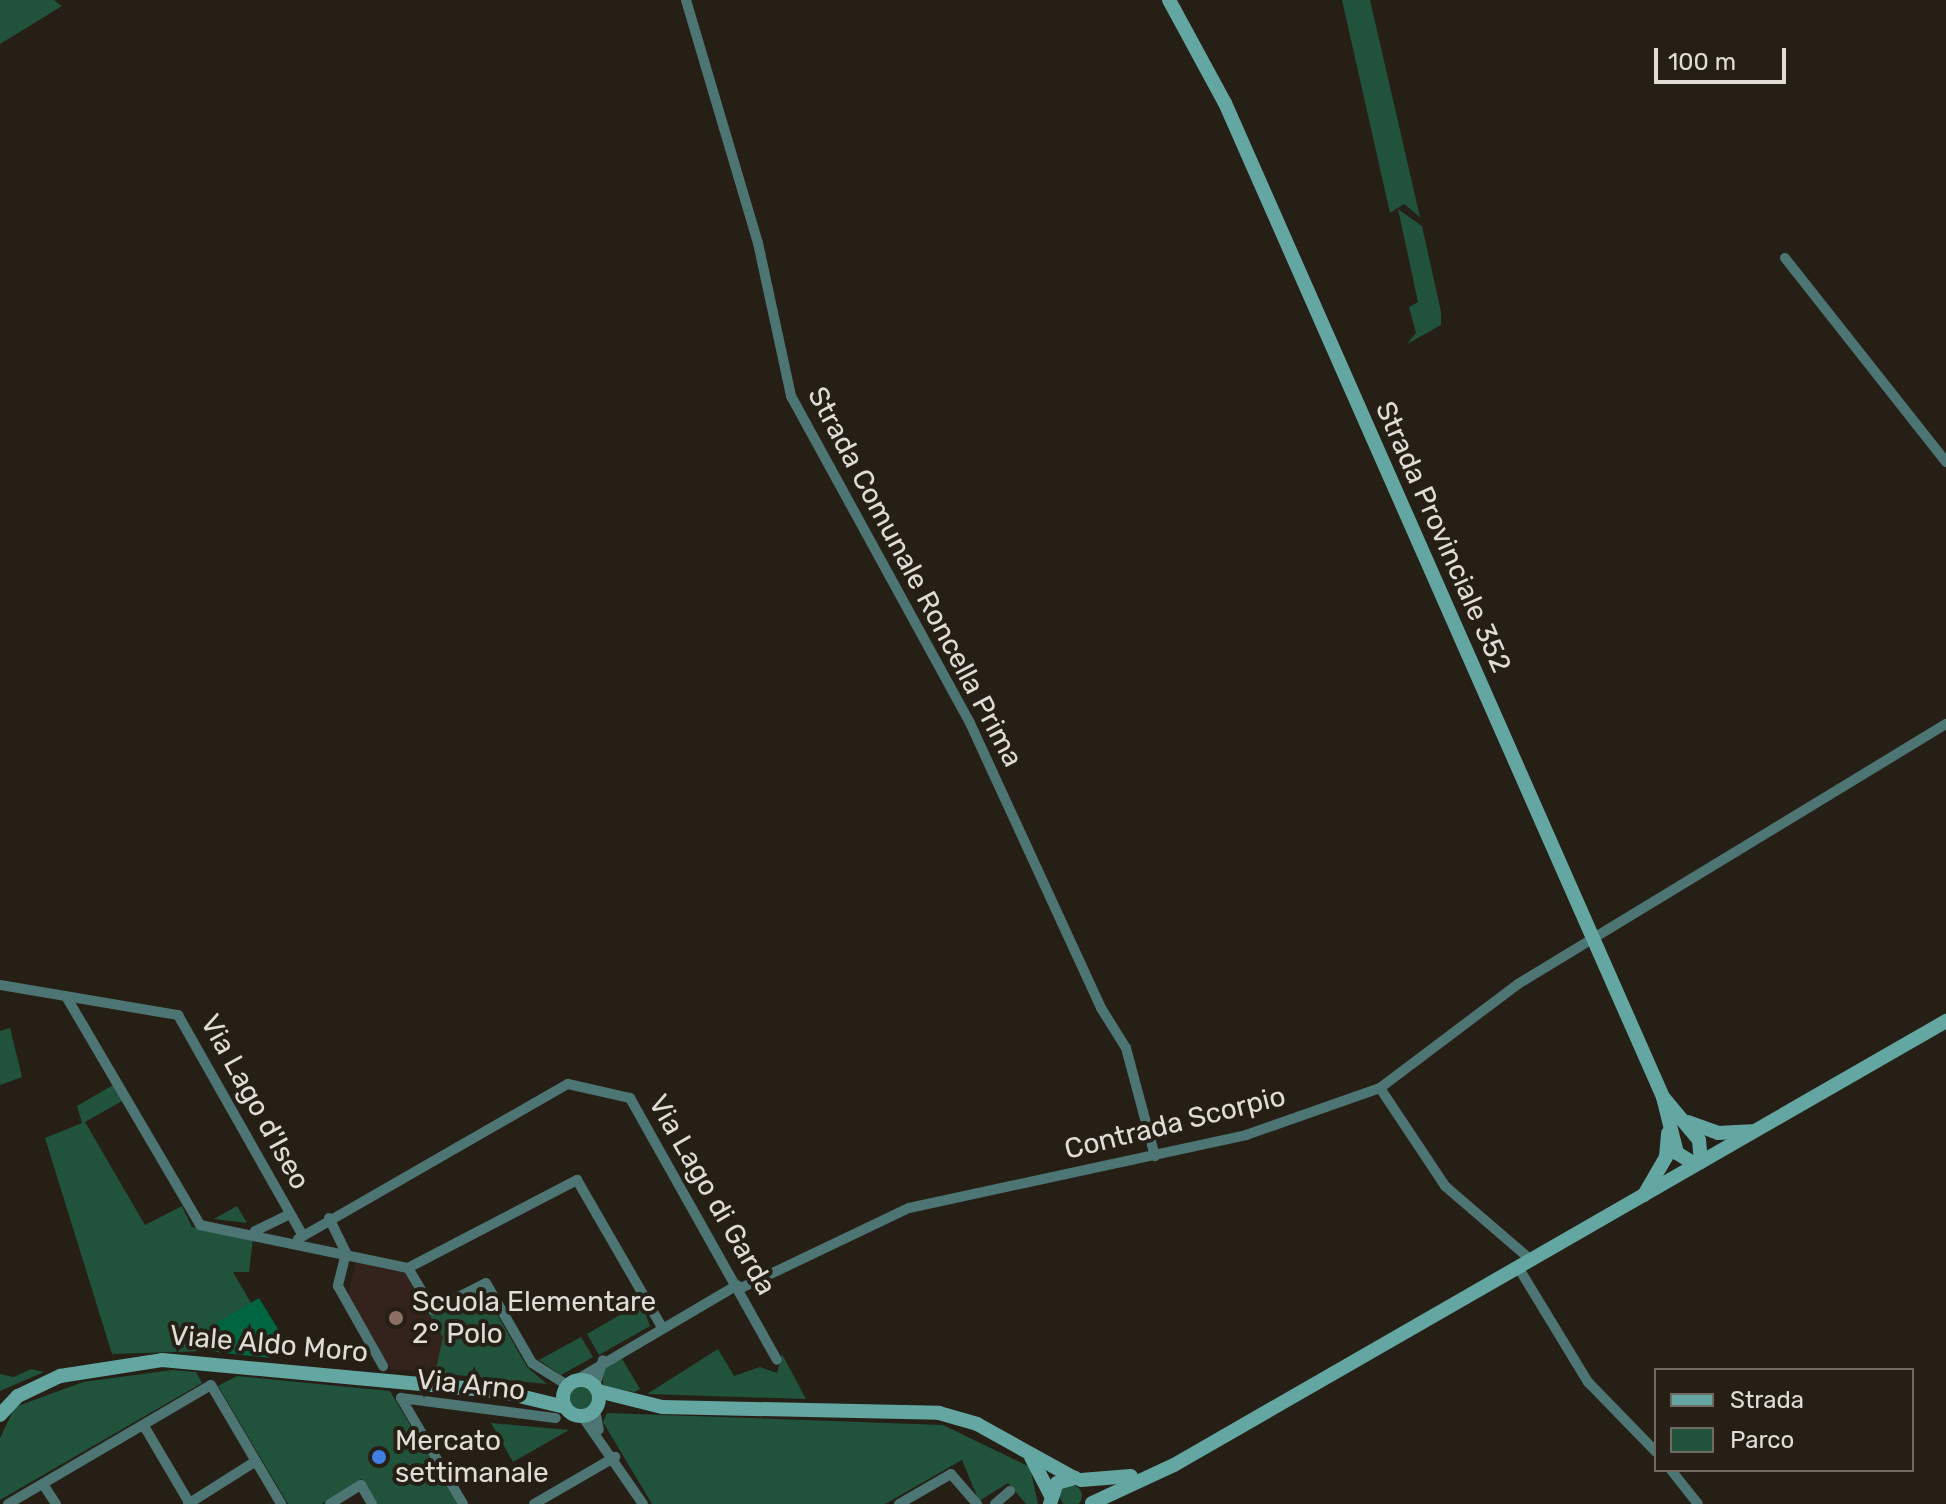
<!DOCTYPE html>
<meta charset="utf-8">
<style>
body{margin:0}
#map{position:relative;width:1946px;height:1504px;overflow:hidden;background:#251f15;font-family:Rubik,sans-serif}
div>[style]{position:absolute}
.education>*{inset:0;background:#34221c}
.green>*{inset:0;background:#21523b}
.round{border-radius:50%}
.forest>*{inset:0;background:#006642}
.minor>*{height:10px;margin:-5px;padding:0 5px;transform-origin:5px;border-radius:5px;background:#4d7573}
.secondary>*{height:14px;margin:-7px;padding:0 7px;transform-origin:7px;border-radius:7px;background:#64a7a2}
.secondary>.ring{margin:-7px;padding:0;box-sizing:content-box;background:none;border:14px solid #64a7a2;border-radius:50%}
.dots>*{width:22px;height:22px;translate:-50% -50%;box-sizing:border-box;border:4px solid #251f15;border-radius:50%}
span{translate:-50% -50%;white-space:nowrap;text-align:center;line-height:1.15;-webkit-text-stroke:8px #251f15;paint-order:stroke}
.street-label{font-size:28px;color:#e1ddd6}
.poi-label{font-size:28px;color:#e1ddd6}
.left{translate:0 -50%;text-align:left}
.legend{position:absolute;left:1654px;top:1368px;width:260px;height:104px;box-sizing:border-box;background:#251f15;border:2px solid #706b62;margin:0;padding:10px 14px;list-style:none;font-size:24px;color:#e1ddd6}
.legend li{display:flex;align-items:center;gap:16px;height:40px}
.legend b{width:40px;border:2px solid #706b62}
.scale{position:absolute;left:1654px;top:48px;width:132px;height:36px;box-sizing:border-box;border:4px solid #e1ddd6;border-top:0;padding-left:10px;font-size:24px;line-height:28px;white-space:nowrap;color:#e1ddd6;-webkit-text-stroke:6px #251f15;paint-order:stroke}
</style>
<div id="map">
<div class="education">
<div style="clip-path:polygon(356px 1261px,404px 1272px,443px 1337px,435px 1373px,391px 1369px,348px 1296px)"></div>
</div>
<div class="green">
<div style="clip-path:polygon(0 0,54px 0,62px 6px,0 44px)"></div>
<div style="clip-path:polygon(1342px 0,1370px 0,1420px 217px,1404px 204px,1390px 213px)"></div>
<div style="clip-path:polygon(1398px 209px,1422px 226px,1441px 312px,1441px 325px,1407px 344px,1416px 333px,1409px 307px,1418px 302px)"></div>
<div style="clip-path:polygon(10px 1028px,22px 1077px,0 1085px,0 1031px)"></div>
<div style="clip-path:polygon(113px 1085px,122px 1101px,85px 1122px,145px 1225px,182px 1206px,192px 1227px,253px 1239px,249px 1272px,233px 1272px,251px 1303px,197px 1334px,207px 1351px,112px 1354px,45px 1138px,82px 1123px,77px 1106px)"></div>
<div style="clip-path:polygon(237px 1206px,247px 1223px,214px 1219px)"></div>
<div style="clip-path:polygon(484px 1291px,527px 1367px,547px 1384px,435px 1373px,443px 1337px,428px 1312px,441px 1314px)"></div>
<div style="clip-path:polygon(640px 1307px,644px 1309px,650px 1326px,599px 1355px,587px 1334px,632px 1308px,637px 1315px)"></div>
<div style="clip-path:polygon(581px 1337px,593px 1357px,561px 1375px,539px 1360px)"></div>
<div style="clip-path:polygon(718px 1349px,734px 1376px,760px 1367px,777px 1373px,782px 1354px,806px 1399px,647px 1394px)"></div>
<div style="clip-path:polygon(621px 1357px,640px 1389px,634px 1392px,603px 1386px,603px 1368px)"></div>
<div style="clip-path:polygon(31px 1369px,44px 1372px,0 1391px,0 1374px,14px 1377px)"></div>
<div style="clip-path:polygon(172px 1370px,196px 1372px,202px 1383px,0 1500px,0 1438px,15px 1407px,83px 1382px)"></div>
<div style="clip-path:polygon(237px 1376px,390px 1391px,457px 1504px,376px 1504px,361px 1479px,322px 1504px,288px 1504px,218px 1386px)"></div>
<div class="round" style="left:570px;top:1387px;width:22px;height:22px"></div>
<div style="clip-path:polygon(607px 1413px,943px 1425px,1030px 1467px,1038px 1504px,1026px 1504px,1008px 1483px,979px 1501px,962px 1460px,885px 1504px,652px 1504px,603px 1422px)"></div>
<div style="clip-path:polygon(491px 1423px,569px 1430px,513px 1462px)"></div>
<div class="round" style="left:1060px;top:1485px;width:22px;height:22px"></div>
</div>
<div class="forest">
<div style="clip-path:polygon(259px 1298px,278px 1329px,270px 1358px,207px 1351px,197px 1334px)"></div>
</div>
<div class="minor">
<div style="left:686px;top:0;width:253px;rotate:73.5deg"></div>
<div style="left:758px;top:243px;width:157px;rotate:77.8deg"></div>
<div style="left:791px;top:396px;width:373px;rotate:61.3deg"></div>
<div style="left:970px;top:723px;width:314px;rotate:65.3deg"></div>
<div style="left:1101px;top:1008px;width:47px;rotate:58deg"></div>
<div style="left:1126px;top:1048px;width:112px;rotate:75deg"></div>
<div style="left:1785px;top:258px;width:260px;rotate:51.7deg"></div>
<div style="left:0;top:985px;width:181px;rotate:9.6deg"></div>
<div style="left:178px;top:1015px;width:249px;rotate:60.5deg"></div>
<div style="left:67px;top:998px;width:263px;rotate:59.6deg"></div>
<div style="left:200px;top:1225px;width:212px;rotate:11.7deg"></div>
<div style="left:1380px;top:1088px;width:118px;rotate:56.4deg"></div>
<div style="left:1445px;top:1186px;width:113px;rotate:40.7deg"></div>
<div style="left:329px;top:1218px;width:39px;rotate:64deg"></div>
<div style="left:255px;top:1231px;width:39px;rotate:-26deg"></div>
<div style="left:298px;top:1239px;width:311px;rotate:-29.9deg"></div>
<div style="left:568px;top:1084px;width:64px;rotate:12.7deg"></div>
<div style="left:630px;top:1098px;width:300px;rotate:60.7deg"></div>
<div style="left:346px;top:1253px;width:34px;rotate:104deg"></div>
<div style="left:338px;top:1286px;width:92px;rotate:60.6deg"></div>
<div style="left:1518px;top:1267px;width:135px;rotate:58.7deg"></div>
<div style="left:1588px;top:1382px;width:98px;rotate:45.8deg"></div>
<div style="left:408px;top:1268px;width:191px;rotate:-27.5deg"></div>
<div style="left:577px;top:1180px;width:170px;rotate:60deg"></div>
<div style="left:408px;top:1268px;width:49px;rotate:59.2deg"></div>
<div style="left:433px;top:1310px;width:59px;rotate:-27deg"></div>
<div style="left:486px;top:1283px;width:92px;rotate:60.1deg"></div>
<div style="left:532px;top:1363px;width:41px;rotate:32.2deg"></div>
<div style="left:739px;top:1289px;width:188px;rotate:-25.5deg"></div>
<div style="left:909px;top:1208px;width:345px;rotate:-12.2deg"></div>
<div style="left:1246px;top:1135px;width:142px;rotate:-19.3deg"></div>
<div style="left:1380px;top:1088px;width:173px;rotate:-37deg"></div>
<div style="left:1518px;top:984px;width:501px;rotate:-31.28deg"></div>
<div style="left:576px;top:1380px;width:187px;rotate:-30.5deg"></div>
<div style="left:595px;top:1386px;width:27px;rotate:-73deg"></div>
<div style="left:595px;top:1410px;width:20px;rotate:79deg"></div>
<div style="left:582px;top:1416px;width:107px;rotate:55.3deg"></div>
<div style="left:144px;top:1426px;width:91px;rotate:59.5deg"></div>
<div style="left:1671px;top:1470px;width:43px;rotate:51.5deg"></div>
<div style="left:43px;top:1484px;width:24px;rotate:57deg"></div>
<div style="left:8px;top:1504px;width:235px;rotate:-30.4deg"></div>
<div style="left:211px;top:1385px;width:138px;rotate:59.5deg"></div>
<div style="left:188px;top:1504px;width:80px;rotate:-32.3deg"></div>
<div style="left:330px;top:1504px;width:36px;rotate:-32deg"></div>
<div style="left:361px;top:1485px;width:22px;rotate:60deg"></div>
<div style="left:463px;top:1504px;width:123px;rotate:-120.3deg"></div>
<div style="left:401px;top:1398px;width:156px;rotate:7.4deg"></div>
<div style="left:534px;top:1504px;width:94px;rotate:-30.1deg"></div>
<div style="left:899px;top:1504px;width:60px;rotate:-30deg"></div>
<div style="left:951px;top:1474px;width:40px;rotate:49deg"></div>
<div style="left:995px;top:1504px;width:20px;rotate:-41deg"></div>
</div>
<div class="secondary">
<div style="left:1169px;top:0;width:117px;rotate:61.5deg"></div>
<div style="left:1225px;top:103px;width:1086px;rotate:66.22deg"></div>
<div style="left:1663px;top:1097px;width:58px;rotate:76deg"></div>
<div style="left:1677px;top:1153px;width:22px;rotate:32deg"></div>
<div style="left:1663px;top:1097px;width:56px;rotate:50.1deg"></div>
<div style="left:1699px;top:1140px;width:22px;rotate:85deg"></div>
<div style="left:1688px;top:1122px;width:32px;rotate:20deg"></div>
<div style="left:1718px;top:1133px;width:33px;rotate:-3deg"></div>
<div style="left:1644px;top:1195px;width:44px;rotate:-59.9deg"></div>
<div style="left:1666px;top:1157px;width:24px;rotate:-85deg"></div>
<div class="ring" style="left:563px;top:1380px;width:22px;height:22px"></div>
<div style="left:598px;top:1391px;width:66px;rotate:14deg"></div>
<div style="left:662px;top:1407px;width:277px;rotate:1.2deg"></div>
<div style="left:939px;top:1413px;width:40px;rotate:16deg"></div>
<div style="left:977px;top:1424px;width:111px;rotate:29.1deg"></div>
<div style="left:0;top:1415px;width:26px;rotate:-47deg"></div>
<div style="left:18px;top:1396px;width:47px;rotate:-25.5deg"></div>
<div style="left:60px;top:1376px;width:103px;rotate:-8.9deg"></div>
<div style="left:162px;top:1360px;width:338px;rotate:5.3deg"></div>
<div style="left:499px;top:1391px;width:68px;rotate:13.6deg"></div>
<div style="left:1031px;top:1457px;width:42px;rotate:62.8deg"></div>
<div style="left:1081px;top:1480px;width:50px;rotate:-4.6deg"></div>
<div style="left:1092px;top:1503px;width:90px;rotate:-24.9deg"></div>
<div style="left:1174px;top:1465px;width:891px;rotate:-29.9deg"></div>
<div style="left:1050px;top:1504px;width:22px;rotate:-72deg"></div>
<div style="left:1057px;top:1483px;width:19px;rotate:-16deg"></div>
</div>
<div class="dots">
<div style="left:396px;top:1318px;background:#8d6e63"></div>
<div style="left:379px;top:1457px;background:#3f7fe0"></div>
</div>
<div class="street-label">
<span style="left:1443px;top:537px;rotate:66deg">Strada Provinciale 352</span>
<span style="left:915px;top:577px;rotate:62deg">Strada Comunale Roncella Prima</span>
<span style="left:255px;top:1102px;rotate:61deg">Via Lago d'Iseo</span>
<span style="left:1175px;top:1123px;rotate:-14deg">Contrada Scorpio</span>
<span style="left:712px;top:1195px;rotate:60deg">Via Lago di Garda</span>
<span style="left:269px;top:1344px;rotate:5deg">Viale Aldo Moro</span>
<span style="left:471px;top:1385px;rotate:6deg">Via Arno</span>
</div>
<div class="poi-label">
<span class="left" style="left:412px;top:1318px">Scuola Elementare<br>2° Polo</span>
<span class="left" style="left:395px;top:1457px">Mercato<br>settimanale</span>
</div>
<ul class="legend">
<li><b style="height:10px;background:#64a7a2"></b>Strada</li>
<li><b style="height:22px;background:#21523b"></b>Parco</li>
</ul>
<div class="scale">100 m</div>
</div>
